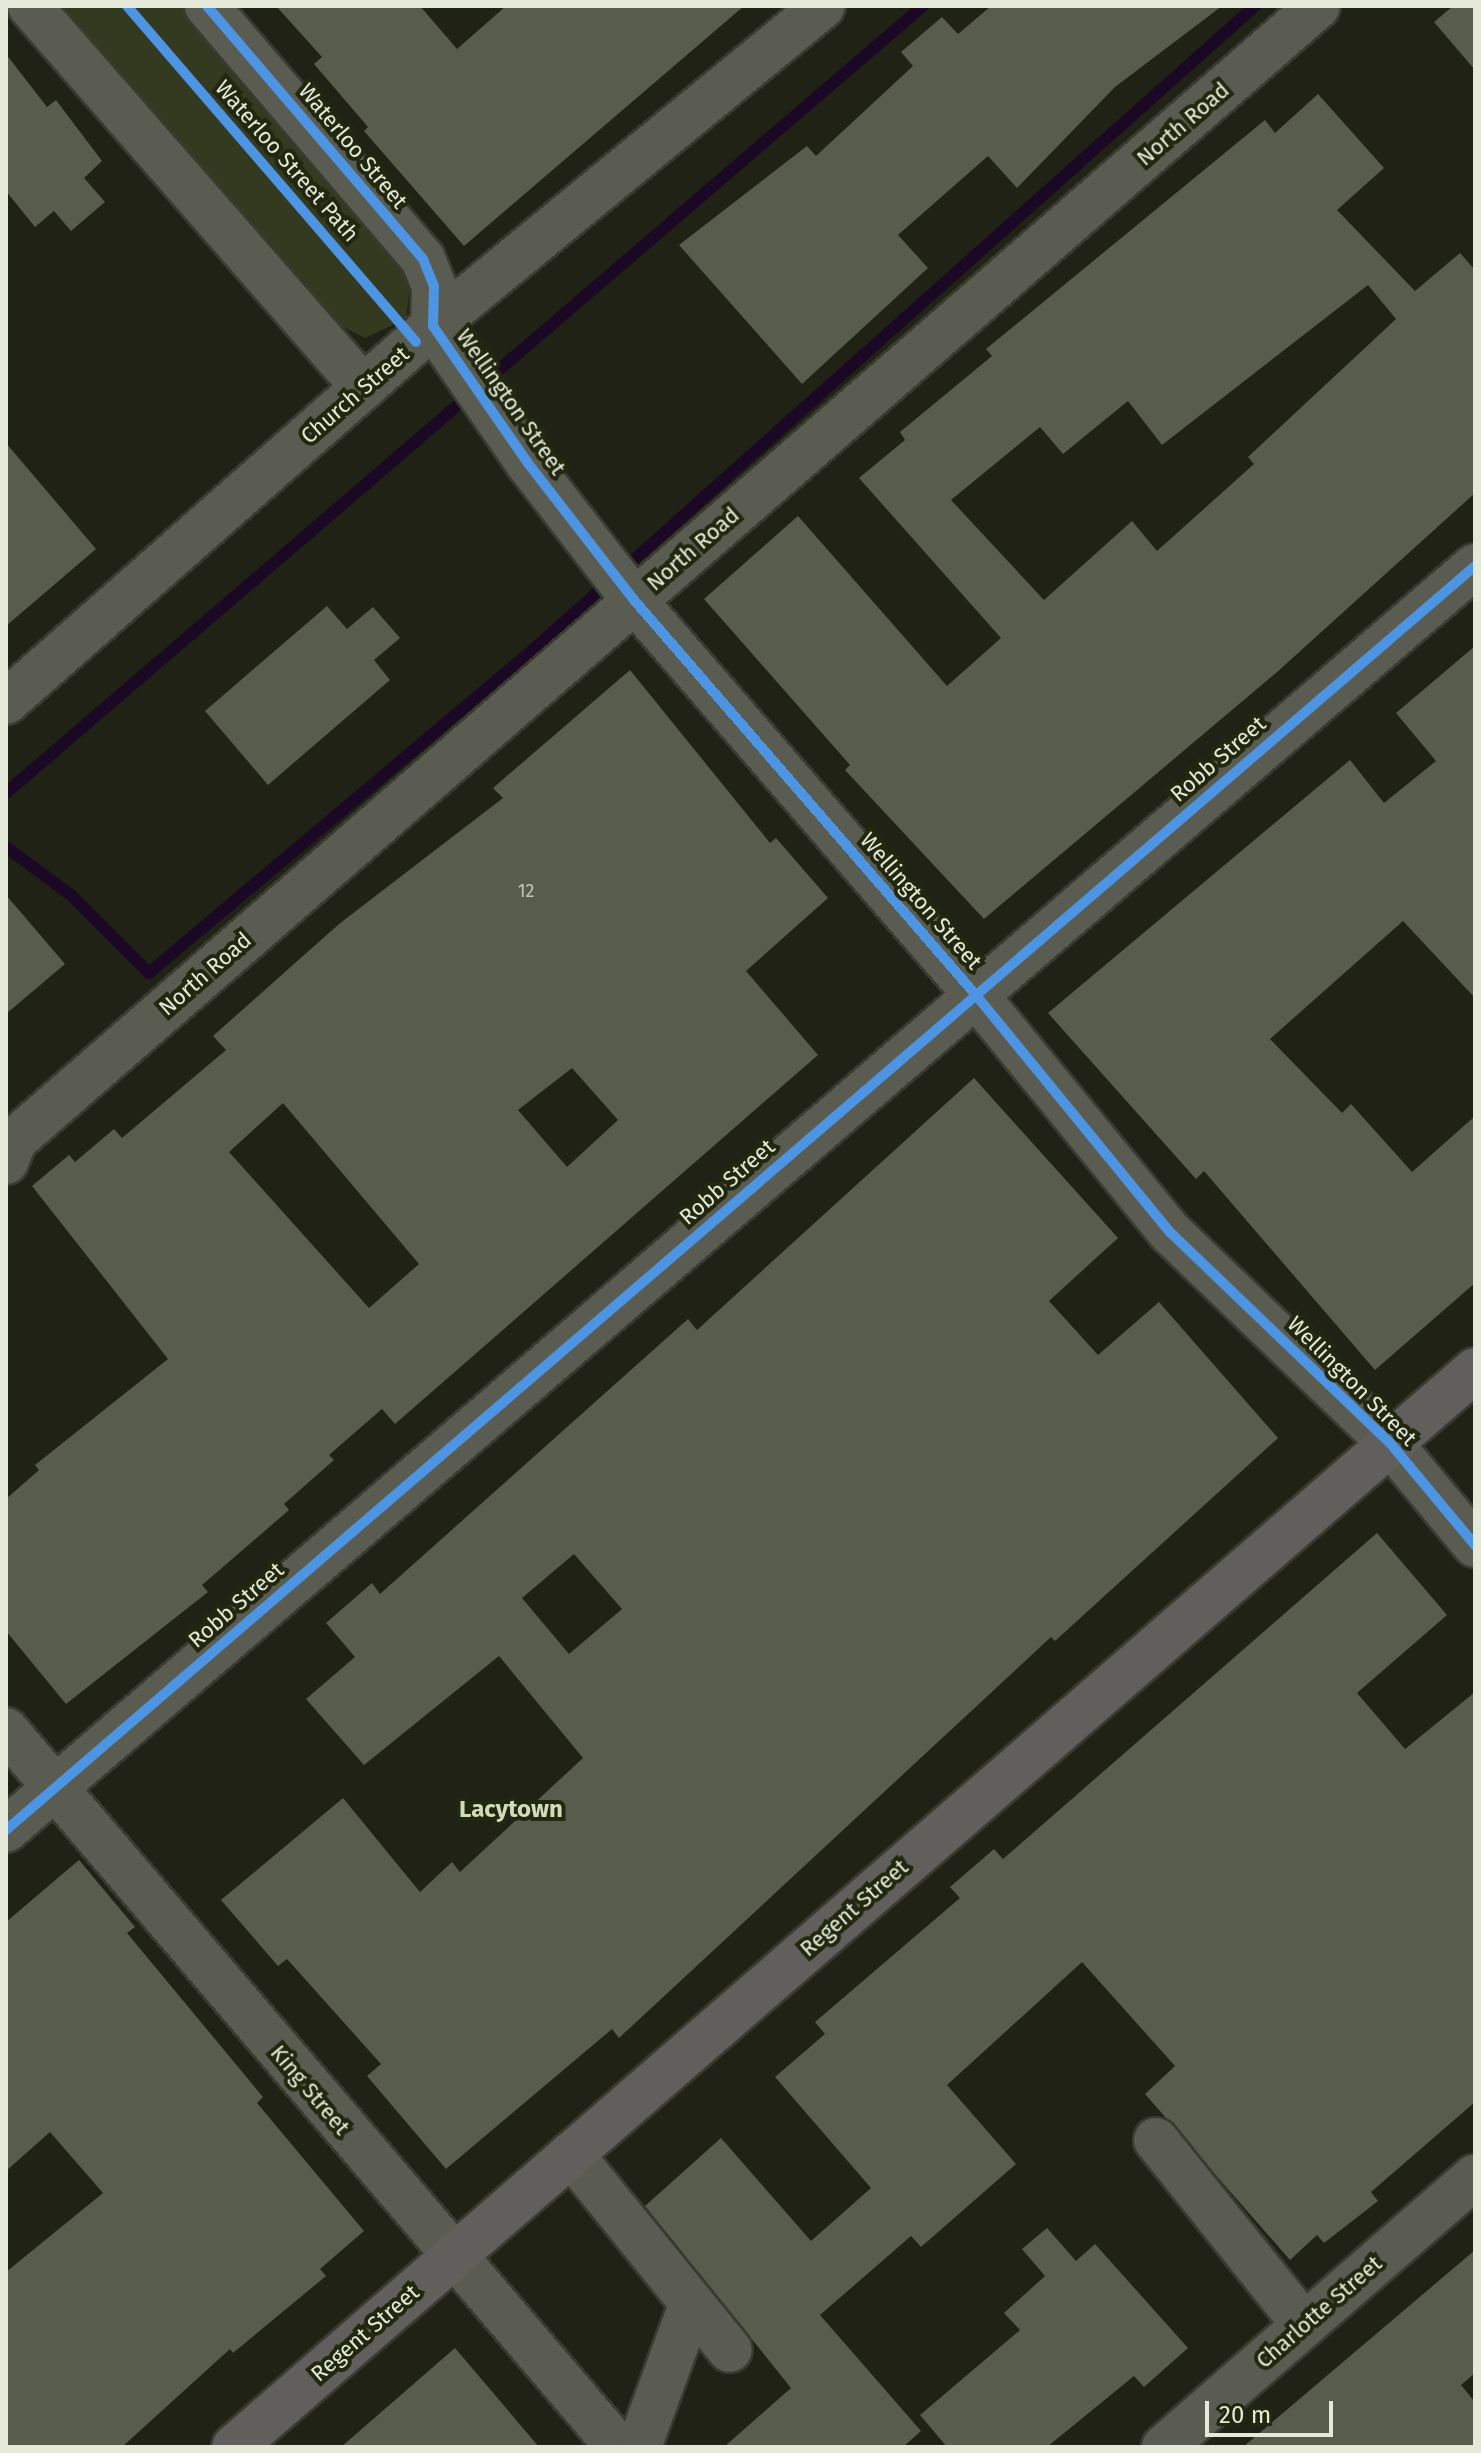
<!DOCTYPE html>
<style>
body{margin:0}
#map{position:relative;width:1481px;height:2453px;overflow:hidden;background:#1f2215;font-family:"Fira Sans",sans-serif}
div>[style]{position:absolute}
.green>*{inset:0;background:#333a1f}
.stream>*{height:12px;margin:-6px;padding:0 6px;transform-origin:6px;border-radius:6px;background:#1a0824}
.building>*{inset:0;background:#585c4d}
.roads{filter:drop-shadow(2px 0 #393b31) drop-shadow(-2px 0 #393b31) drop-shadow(0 2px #393b31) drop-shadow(0 -2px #393b31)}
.minor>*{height:44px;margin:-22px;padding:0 22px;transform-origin:22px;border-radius:22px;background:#5a5c52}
.major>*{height:44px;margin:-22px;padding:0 22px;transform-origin:22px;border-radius:22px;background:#605f5c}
.cycleway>*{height:10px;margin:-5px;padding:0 5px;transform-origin:5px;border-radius:5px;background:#4d94e3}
span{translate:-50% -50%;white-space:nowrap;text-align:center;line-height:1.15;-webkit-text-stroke:8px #22280f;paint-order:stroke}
.number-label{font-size:18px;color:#c1c6b7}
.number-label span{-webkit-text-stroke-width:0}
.street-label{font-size:22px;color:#e4e9da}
.neighbourhood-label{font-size:24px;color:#d2dcbd;font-weight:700}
.frame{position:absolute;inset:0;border:8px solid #e4e9da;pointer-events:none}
.scale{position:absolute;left:1205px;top:2401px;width:128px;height:36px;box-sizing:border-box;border:4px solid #e4e9da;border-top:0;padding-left:10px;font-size:24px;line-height:28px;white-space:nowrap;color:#e4e9da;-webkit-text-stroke:6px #22280f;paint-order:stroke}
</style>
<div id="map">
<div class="green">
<div style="clip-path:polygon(63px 6px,186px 6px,411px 279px,406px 319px,365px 338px,337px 324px)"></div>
</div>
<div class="stream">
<div style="left:6px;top:793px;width:1208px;rotate:-40.64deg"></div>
<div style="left:6px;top:847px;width:82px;rotate:36.6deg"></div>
<div style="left:72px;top:896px;width:109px;rotate:45deg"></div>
<div style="left:149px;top:973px;width:505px;rotate:-40.1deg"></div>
<div style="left:535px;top:648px;width:965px;rotate:-41.72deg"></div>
</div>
<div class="building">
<div style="clip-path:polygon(276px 6px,420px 6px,457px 49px,506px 6px,744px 6px,464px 246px,364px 131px,368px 127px,314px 64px,322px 57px)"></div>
<div style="clip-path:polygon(991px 6px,1222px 6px,1115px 87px,1017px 188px,988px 156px,898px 235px,928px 268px,802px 384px,679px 245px,807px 146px,816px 156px,913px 66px,901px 52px,942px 17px,958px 34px)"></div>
<div style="clip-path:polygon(1453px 6px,1475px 6px,1475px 70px,1434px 22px)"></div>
<div style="clip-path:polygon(6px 54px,47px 107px,56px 100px,102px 161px,84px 178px,105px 202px,71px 231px,54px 211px,35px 227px,6px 191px)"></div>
<div style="clip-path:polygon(evenodd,1318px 94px,1384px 168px,1337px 210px,1415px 291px,1460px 253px,1475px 270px,1475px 493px,1276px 673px,984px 919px,845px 770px,850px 765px,704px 599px,798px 516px,947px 686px,1001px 638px,859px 478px,905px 440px,900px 432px,992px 356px,986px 349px,1265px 120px,1275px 133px,1318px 94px,1368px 285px,1396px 319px,1248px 457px,1254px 464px,1157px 551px,1132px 521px,1044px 600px,951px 500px,1040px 427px,1063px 454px,1128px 401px,1162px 445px,1368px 285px)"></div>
<div style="clip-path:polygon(6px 443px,96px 549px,6px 626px)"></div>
<div style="clip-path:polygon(327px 606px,347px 629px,373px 607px,400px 638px,374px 660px,390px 680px,268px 785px,205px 711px)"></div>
<div style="clip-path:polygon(1475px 646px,1475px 998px,1403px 921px,1270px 1039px,1342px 1113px,1351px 1104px,1412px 1172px,1475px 1116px,1475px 1283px,1375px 1370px,1204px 1171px,1196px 1179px,1048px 1013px,1350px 760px,1384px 803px,1436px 761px,1396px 713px)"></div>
<div style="clip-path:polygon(evenodd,630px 670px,770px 843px,776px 838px,828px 898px,746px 971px,818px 1055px,395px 1424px,382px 1409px,329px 1455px,334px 1460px,284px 1504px,289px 1510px,202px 1585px,208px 1592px,66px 1704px,6px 1631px,6px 1499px,39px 1470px,35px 1465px,168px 1359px,32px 1186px,69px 1155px,75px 1162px,114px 1129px,122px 1138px,226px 1050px,213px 1036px,339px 924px,503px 798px,493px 788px,630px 670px,572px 1068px,618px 1120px,567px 1167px,518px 1110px,572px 1068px,630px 670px,283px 1103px,419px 1264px,369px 1308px,229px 1152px,283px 1103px)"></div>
<div style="clip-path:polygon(6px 895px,65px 964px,6px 1014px)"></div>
<div style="clip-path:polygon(evenodd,974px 1078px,1118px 1238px,1049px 1301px,1098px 1355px,1159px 1302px,1278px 1438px,1055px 1641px,1051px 1637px,619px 2038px,612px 2029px,446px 2169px,367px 2076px,381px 2064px,287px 1959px,278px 1966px,221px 1900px,343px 1798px,420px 1892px,452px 1862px,460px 1872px,583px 1758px,499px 1656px,364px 1765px,306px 1699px,355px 1657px,326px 1623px,372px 1583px,380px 1594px,688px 1319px,697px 1330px,974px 1078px,574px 1554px,622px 1609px,569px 1654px,522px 1598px,574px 1554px)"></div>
<div style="clip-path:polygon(1377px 1533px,1447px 1615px,1357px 1693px,1405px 1749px,1475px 1692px,1475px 2102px,1371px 2192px,1378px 2201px,1324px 2243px,1317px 2235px,1290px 2260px,1145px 2094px,1175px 2066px,1082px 1962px,947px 2085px,1016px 2164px,921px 2247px,911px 2236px,820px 2315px,921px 2431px,903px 2447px,724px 2447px,791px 2388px,645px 2206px,721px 2138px,811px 2241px,871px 2188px,775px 2077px,825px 2034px,815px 2022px,960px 1898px,950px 1887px,994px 1849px,1003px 1859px)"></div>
<div style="clip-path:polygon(79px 1860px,135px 1927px,127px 1933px,263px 2097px,257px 2103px,364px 2231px,320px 2269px,326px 2276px,233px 2353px,230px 2349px,122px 2447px,6px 2447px,6px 2272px,103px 2193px,50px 2132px,6px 2171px,6px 1922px)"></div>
<div style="clip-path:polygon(1047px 2228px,1076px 2261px,1095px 2244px,1188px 2348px,1144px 2387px,1134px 2376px,1047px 2447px,947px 2447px,920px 2415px,1020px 2330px,1004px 2313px,1045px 2276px,1022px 2249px)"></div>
<div style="clip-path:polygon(1475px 2250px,1475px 2373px,1461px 2385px,1475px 2402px,1475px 2447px,1243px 2447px)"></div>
<div style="clip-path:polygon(455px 2348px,539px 2447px,341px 2447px)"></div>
</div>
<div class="roads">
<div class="minor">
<div style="left:30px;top:6px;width:507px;rotate:48.84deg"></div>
<div style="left:207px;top:6px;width:333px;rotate:49.5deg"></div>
<div style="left:423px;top:259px;width:29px;rotate:68deg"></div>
<div style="left:434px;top:286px;width:40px;rotate:91.4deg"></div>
<div style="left:433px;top:326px;width:165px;rotate:55.3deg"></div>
<div style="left:527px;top:462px;width:175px;rotate:52.2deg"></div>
<div style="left:634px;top:600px;width:521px;rotate:49.12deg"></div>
<div style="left:975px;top:994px;width:308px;rotate:50.7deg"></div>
<div style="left:1170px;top:1232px;width:305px;rotate:43.8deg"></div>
<div style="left:1390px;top:1443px;width:133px;rotate:50.2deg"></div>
<div style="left:6px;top:702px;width:569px;rotate:-41.37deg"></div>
<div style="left:433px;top:326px;width:504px;rotate:-39.37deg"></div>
<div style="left:6px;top:1162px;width:24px;rotate:-68deg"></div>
<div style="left:15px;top:1140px;width:1727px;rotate:-41.03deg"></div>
<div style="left:6px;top:1730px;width:943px;rotate:49.52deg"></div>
<div style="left:6px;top:1830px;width:1938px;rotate:-40.71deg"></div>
<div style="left:1156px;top:2140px;width:237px;rotate:51.3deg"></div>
<div style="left:571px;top:2154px;width:252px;rotate:51deg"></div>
<div style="left:639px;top:2447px;width:151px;rotate:-69.9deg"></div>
<div style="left:1164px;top:2447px;width:412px;rotate:-41deg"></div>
</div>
<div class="major">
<div style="left:234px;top:2447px;width:1643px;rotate:-40.95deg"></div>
</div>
</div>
<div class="cycleway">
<div style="left:127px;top:6px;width:443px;rotate:49.3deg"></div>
<div style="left:207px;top:6px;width:333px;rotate:49.5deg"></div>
<div style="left:423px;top:259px;width:29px;rotate:68deg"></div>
<div style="left:434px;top:286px;width:40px;rotate:91.4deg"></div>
<div style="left:433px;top:326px;width:165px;rotate:55.3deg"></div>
<div style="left:527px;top:462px;width:175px;rotate:52.2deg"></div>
<div style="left:634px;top:600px;width:521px;rotate:49.12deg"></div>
<div style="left:975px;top:994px;width:308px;rotate:50.7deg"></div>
<div style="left:1170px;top:1232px;width:305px;rotate:43.8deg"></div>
<div style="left:1390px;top:1443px;width:133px;rotate:50.2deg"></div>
<div style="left:6px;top:1830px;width:1938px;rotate:-40.71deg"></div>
</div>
<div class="number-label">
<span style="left:526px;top:891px">12</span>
</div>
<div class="street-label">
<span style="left:1183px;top:124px;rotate:-41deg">North Road</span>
<span style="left:353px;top:146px;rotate:50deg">Waterloo Street</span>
<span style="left:287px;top:161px;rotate:49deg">Waterloo Street Path</span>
<span style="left:355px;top:395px;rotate:-41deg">Church Street</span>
<span style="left:511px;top:402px;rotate:55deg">Wellington Street</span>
<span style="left:693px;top:549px;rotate:-41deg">North Road</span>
<span style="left:1218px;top:759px;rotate:-41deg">Robb Street</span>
<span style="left:921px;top:901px;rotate:49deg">Wellington Street</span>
<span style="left:205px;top:974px;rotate:-41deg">North Road</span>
<span style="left:727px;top:1182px;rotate:-41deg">Robb Street</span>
<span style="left:1352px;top:1381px;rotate:45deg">Wellington Street</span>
<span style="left:236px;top:1605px;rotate:-41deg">Robb Street</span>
<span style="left:854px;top:1908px;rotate:-41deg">Regent Street</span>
<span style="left:310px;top:2090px;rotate:50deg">King Street</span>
<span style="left:1319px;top:2312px;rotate:-41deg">Charlotte Street</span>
<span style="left:365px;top:2333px;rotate:-41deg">Regent Street</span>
</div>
<div class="neighbourhood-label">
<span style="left:511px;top:1810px">Lacytown</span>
</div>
<div class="frame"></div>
<div class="scale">20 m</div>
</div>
